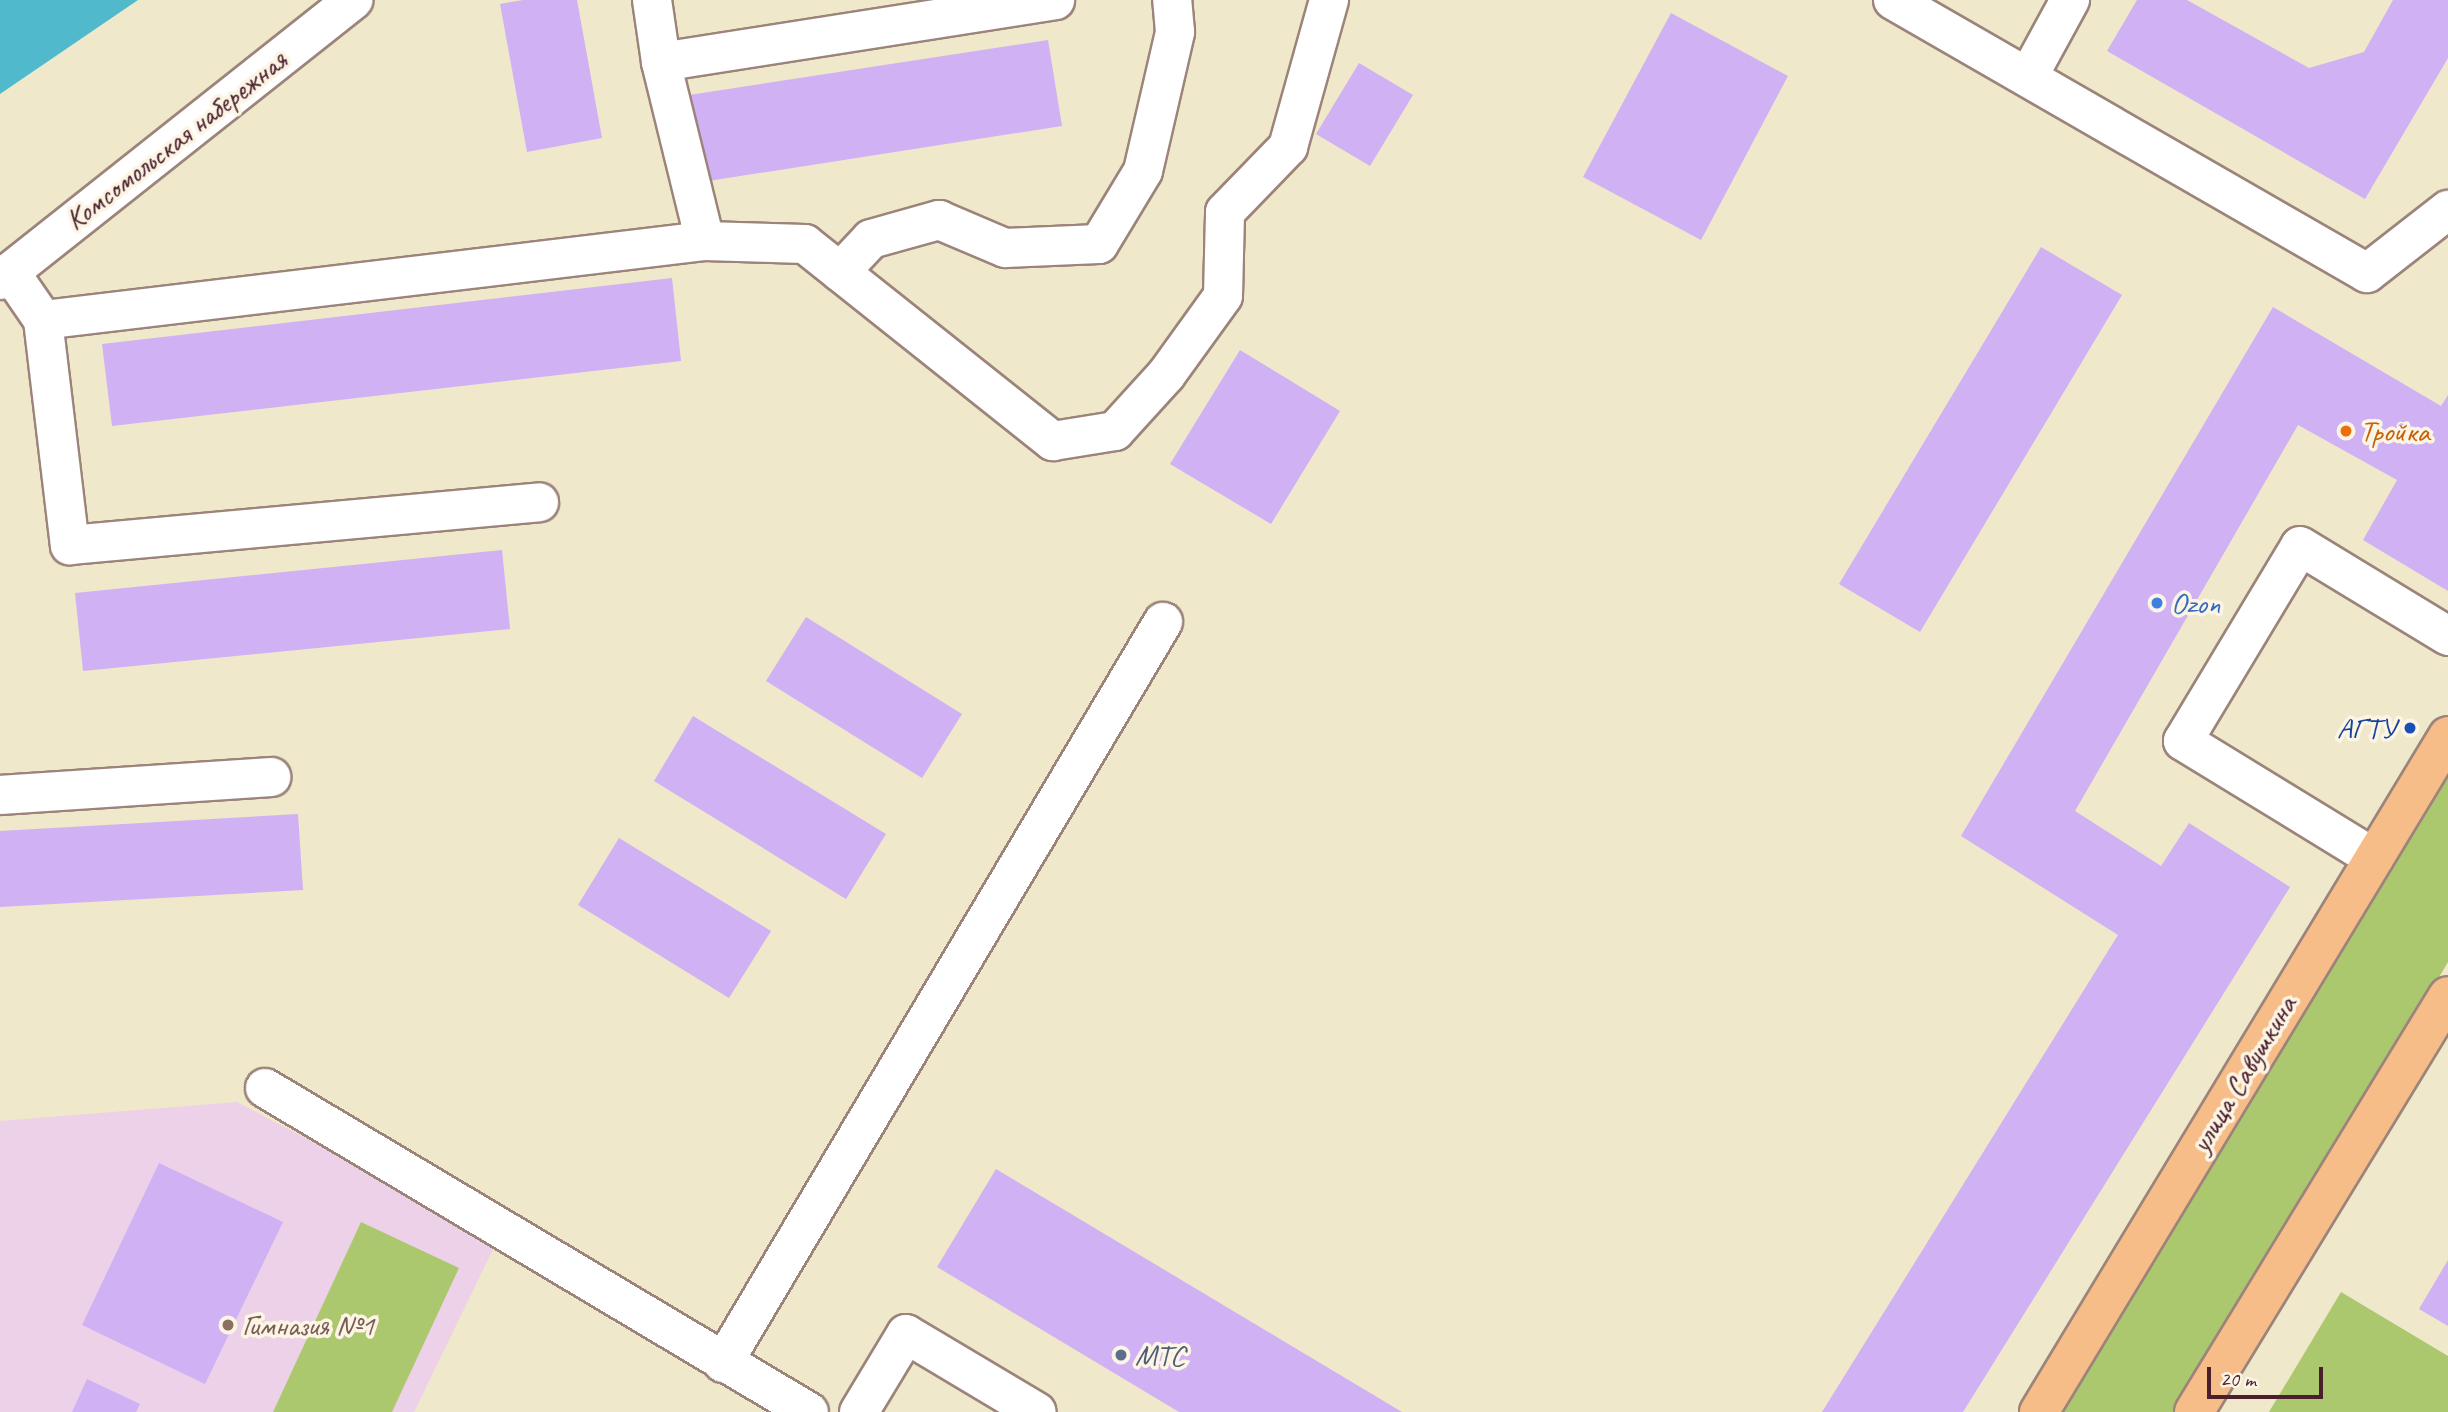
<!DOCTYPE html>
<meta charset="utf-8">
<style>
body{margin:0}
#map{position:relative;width:2448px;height:1412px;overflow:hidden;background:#efe8cb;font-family:Caveat,sans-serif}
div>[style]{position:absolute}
.built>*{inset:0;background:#ecd1e9}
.green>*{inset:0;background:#acc86e}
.water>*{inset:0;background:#50bacc}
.building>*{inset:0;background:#d0b1f4}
.roads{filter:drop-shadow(2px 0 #9c847b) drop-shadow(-2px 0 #9c847b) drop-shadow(0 2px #9c847b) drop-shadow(0 -2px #9c847b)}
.minor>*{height:38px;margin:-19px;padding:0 19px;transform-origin:19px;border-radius:19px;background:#fff}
.highway>*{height:38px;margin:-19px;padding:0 19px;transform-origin:19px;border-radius:19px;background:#f7bd88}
.dots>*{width:19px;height:19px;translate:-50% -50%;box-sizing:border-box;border:4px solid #fcf5e5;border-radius:50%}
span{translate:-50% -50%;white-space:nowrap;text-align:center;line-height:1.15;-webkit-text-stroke:7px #fcf5e5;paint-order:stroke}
.street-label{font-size:30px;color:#4a1f2b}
.food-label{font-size:30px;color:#c56008}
.left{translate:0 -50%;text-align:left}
.shop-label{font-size:30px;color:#366cbe}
.transit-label{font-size:30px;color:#164399}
.right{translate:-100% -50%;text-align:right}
.education-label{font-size:30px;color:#785e54}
.service-label{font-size:30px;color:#4e5e75}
.scale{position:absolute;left:2207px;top:1367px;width:116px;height:32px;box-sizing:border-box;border:4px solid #4a1f2b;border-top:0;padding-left:9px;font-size:21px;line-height:24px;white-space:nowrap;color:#4a1f2b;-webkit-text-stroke:5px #fcf5e5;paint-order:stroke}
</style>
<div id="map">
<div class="built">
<div style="clip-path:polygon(237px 1102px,498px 1239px,414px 1412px,0 1412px,0 1121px)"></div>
</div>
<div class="green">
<div style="clip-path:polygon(2448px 747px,2448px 962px,2183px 1412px,2042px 1412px)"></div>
<div style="clip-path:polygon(361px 1222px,459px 1268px,392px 1412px,273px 1412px)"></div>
<div style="clip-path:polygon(2341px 1292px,2448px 1356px,2448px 1412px,2269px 1412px)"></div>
</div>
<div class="water">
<div style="clip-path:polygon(0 0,138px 0,0 94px)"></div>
</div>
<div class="building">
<div style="clip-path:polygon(523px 0,577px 0,602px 138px,527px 152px,500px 4px)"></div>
<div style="clip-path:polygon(2137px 0,2187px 0,2309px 68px,2364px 52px,2393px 0,2448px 0,2448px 58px,2365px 199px,2107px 51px)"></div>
<div style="clip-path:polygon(1671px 13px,1788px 76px,1701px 240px,1583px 177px)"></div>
<div style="clip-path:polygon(1048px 40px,1062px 126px,702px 182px,689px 95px)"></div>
<div style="clip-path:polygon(1359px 63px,1413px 95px,1370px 166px,1316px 134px)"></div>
<div style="clip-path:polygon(2041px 247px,2122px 295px,1920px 632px,1839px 584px)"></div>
<div style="clip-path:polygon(672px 278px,681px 361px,112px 426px,102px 344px)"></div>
<div style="clip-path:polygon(2273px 307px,2441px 406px,2448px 395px,2448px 591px,2363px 540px,2397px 480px,2298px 425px,2075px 811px,2161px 866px,2189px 823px,2290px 887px,1963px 1412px,1822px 1412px,2118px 935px,1961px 836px)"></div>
<div style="clip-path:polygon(1240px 350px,1340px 411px,1271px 524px,1170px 464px)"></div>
<div style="clip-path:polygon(502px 550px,510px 629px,83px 671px,75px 593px)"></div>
<div style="clip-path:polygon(806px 617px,962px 714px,922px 778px,766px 681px)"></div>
<div style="clip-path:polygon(693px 716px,886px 834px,846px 899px,654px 781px)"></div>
<div style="clip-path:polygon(298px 814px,303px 890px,0 907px,0 831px)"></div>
<div style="clip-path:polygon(619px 838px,771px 931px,729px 998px,578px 905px)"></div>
<div style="clip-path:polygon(159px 1163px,283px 1222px,205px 1384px,82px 1325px)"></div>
<div style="clip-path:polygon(996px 1169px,1402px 1412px,1179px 1412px,937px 1267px)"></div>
<div style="clip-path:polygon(2448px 1260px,2448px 1326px,2419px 1309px)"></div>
<div style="clip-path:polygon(87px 1379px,140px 1404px,136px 1412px,72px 1412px)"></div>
</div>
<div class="roads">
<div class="minor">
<div style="left:652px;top:0;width:63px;rotate:81.7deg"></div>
<div style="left:661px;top:62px;width:399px;rotate:-8.9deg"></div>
<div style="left:1893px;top:0;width:547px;rotate:29.94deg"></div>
<div style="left:2367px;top:273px;width:103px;rotate:-37.9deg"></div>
<div style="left:661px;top:62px;width:184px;rotate:76.2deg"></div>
<div style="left:2028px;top:77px;width:88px;rotate:-61.4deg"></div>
<div style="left:10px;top:272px;width:58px;rotate:55.5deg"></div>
<div style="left:43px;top:320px;width:667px;rotate:-6.81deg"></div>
<div style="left:705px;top:241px;width:100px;rotate:1.7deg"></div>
<div style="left:805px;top:244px;width:317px;rotate:38.5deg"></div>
<div style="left:1053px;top:441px;width:63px;rotate:-9.2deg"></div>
<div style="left:1115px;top:431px;width:76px;rotate:-47.7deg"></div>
<div style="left:1166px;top:375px;width:97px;rotate:-54.2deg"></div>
<div style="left:1223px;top:296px;width:84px;rotate:-88.6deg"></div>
<div style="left:1225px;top:212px;width:91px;rotate:-45.9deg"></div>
<div style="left:1288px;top:147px;width:153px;rotate:-74.4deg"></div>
<div style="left:840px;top:272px;width:45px;rotate:-46.8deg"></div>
<div style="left:871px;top:239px;width:71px;rotate:-15.6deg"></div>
<div style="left:939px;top:220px;width:72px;rotate:23deg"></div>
<div style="left:1005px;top:248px;width:94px;rotate:-2.4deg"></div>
<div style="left:1099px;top:244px;width:85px;rotate:-58.9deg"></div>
<div style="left:1143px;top:171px;width:143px;rotate:-77deg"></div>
<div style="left:1175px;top:32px;width:32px;rotate:-95deg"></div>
<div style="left:0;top:280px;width:451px;rotate:-38.4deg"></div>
<div style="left:43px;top:320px;width:227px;rotate:83.2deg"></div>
<div style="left:70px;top:545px;width:471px;rotate:-5.2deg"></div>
<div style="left:0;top:795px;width:272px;rotate:-3.8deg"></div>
<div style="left:2374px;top:858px;width:224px;rotate:-148.5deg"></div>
<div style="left:2183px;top:741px;width:227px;rotate:-59deg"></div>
<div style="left:2300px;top:546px;width:173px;rotate:31.3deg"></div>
<div style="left:265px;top:1088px;width:633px;rotate:30.78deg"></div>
<div style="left:723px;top:1363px;width:862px;rotate:-59.3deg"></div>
<div style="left:859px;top:1412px;width:91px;rotate:-58.9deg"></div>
<div style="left:906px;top:1334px;width:152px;rotate:30.8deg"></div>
</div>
<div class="highway">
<div style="left:2039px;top:1412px;width:790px;rotate:-58.82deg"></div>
<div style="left:2194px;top:1412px;width:487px;rotate:-58.6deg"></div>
</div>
</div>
<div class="dots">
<div style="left:2346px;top:431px;background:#e8710a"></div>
<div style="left:2157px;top:603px;background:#3f7fe0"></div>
<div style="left:2410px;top:728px;background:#1a4fb4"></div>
<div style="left:228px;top:1325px;background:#8d6e63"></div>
<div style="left:1121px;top:1355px;background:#5c6f8a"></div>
</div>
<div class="street-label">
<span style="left:176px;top:140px;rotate:-38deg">Комсомольская набережная</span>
<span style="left:2243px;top:1074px;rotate:-59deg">улица Савушкина</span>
</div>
<div class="food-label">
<span class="left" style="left:2360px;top:431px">Тройка</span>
</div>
<div class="shop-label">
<span class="left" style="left:2171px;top:603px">Ozon</span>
</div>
<div class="transit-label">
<span class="right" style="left:2396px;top:728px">АГТУ</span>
</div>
<div class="education-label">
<span class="left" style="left:242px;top:1325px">Гимназия №1</span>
</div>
<div class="service-label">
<span class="left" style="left:1135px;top:1355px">МТС</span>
</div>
<div class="scale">20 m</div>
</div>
